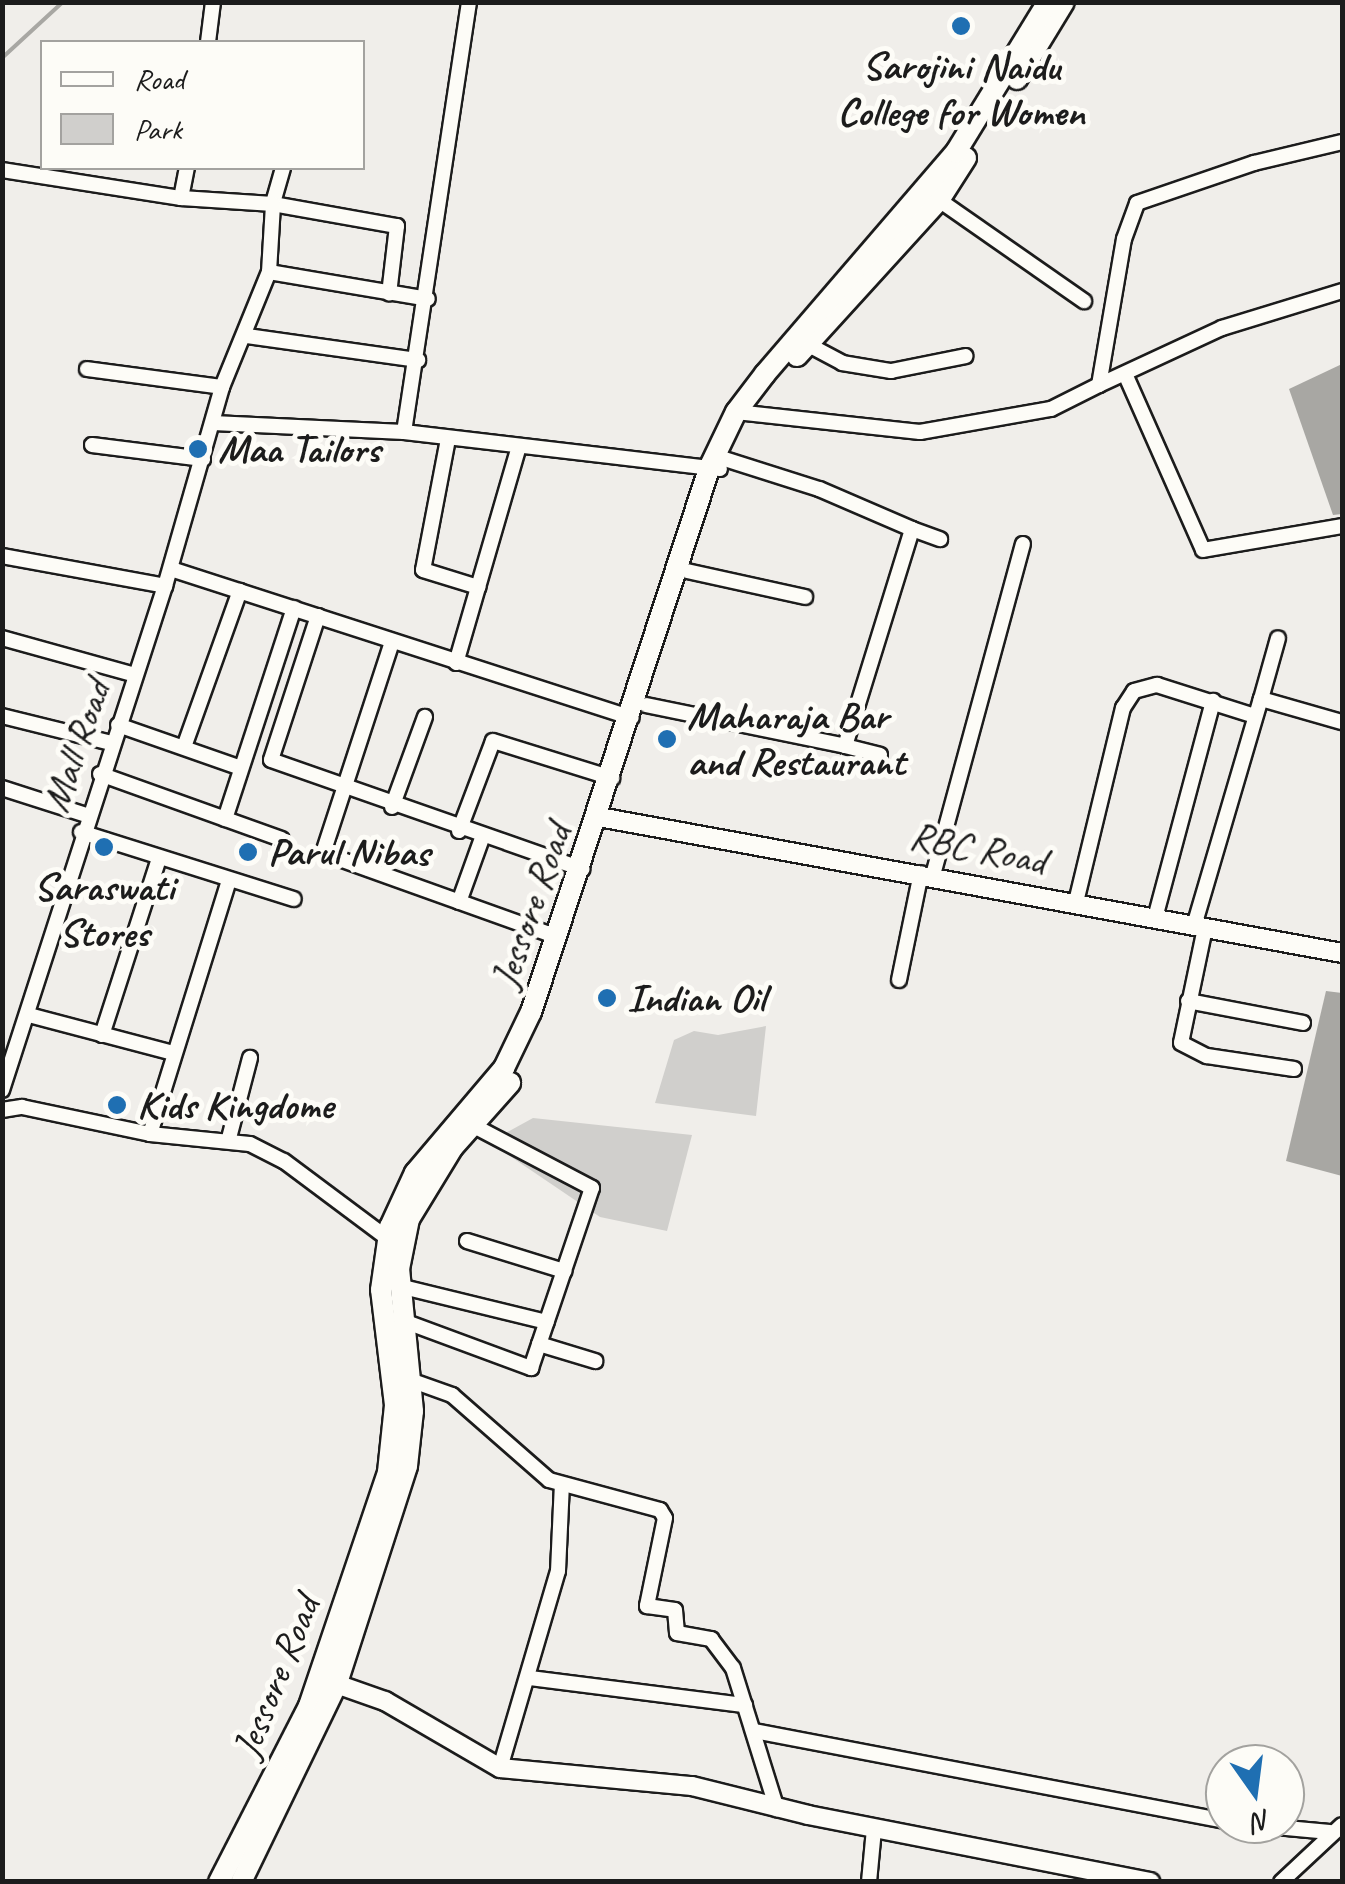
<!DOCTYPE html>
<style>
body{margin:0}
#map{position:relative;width:1345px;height:1884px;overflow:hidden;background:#f0eeea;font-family:Caveat,sans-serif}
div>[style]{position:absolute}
.green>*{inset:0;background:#d0cfcc}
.water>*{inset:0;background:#a8a7a3}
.stream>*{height:4px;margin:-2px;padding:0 2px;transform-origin:2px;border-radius:2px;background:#a8a7a3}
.roads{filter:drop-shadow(2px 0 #1c1c1c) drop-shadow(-2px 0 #1c1c1c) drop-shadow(0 2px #1c1c1c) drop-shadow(0 -2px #1c1c1c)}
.minor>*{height:14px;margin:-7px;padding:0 7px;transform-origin:7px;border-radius:7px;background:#fdfcf7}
.tertiary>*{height:18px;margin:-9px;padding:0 9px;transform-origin:9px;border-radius:9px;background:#fdfcf7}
.primary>*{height:20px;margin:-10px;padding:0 10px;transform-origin:10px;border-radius:10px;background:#fdfcf7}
.dots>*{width:28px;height:28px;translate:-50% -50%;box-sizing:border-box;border:5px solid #fdfcf7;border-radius:50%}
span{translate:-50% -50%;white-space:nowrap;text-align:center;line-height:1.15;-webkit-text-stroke:10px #fdfcf7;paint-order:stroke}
.poi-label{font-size:40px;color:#1c1c1c;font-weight:700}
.left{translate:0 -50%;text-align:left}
.street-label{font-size:40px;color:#1c1c1c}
.frame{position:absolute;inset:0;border:5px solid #1c1c1c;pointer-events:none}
.legend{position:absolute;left:40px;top:40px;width:325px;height:130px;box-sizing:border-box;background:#fdfcf7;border:2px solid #a3a29f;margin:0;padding:12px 18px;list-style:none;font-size:30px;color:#1c1c1c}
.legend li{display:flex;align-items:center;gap:20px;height:50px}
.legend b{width:50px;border:2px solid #a3a29f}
.north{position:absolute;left:1205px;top:1744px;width:100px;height:100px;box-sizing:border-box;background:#fdfcf7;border:2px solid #a3a29f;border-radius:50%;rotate:166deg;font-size:28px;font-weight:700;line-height:40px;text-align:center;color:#1c1c1c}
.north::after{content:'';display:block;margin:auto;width:35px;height:45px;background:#1f6fb2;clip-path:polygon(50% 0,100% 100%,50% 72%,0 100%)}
</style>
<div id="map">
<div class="green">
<div style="clip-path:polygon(766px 1026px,756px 1116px,655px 1103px,674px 1040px,694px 1031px,718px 1035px)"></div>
<div style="clip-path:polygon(533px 1118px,692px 1135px,667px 1231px,600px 1217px,489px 1142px)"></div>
</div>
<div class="water">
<div style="clip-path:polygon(1342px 364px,1342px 514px,1333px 515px,1289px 389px)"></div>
<div style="clip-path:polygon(1326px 991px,1342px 993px,1342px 1176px,1286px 1161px)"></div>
</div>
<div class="stream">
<div style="left:2px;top:58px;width:83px;rotate:-42.6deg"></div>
</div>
<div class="roads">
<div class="minor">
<div style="left:208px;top:42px;width:40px;rotate:-82.9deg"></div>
<div style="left:283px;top:168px;width:37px;rotate:106deg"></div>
<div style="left:273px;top:204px;width:126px;rotate:10.1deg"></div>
<div style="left:397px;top:226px;width:68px;rotate:96.7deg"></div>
<div style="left:2px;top:170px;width:181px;rotate:8.9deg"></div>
<div style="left:939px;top:200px;width:177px;rotate:34.9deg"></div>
<div style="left:269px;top:272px;width:161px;rotate:9.6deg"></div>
<div style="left:247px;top:336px;width:173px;rotate:8deg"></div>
<div style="left:807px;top:344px;width:40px;rotate:28deg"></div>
<div style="left:842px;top:363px;width:50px;rotate:9.3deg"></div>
<div style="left:891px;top:371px;width:76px;rotate:-11.3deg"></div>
<div style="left:87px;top:369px;width:136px;rotate:7.6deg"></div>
<div style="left:1126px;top:376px;width:190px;rotate:66.1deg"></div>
<div style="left:1203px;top:550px;width:141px;rotate:-9.8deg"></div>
<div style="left:1099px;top:385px;width:136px;rotate:-24.9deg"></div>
<div style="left:1222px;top:328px;width:126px;rotate:-17.1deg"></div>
<div style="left:736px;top:412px;width:185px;rotate:6.2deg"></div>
<div style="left:920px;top:432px;width:133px;rotate:-10deg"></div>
<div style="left:1051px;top:409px;width:54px;rotate:-26.6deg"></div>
<div style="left:1099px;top:385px;width:148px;rotate:-80.3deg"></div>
<div style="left:1124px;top:239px;width:38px;rotate:-70deg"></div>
<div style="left:1137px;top:203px;width:124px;rotate:-18.9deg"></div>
<div style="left:1254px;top:163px;width:90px;rotate:-13.4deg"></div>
<div style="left:213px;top:423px;width:191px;rotate:2.7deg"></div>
<div style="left:404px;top:432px;width:318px;rotate:6.7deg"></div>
<div style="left:404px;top:432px;width:435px;rotate:-81.4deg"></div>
<div style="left:448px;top:439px;width:133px;rotate:100.8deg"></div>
<div style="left:423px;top:570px;width:58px;rotate:17.2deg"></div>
<div style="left:92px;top:445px;width:112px;rotate:7.2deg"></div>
<div style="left:912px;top:529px;width:30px;rotate:20deg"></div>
<div style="left:2px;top:556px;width:166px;rotate:10.4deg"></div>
<div style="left:171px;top:569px;width:484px;rotate:17.9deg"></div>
<div style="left:687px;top:571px;width:121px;rotate:12.4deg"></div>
<div style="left:318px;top:616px;width:151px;rotate:108.1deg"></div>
<div style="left:271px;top:760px;width:330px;rotate:19.3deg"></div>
<div style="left:2px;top:638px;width:138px;rotate:15.5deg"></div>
<div style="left:392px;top:642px;width:222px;rotate:108.1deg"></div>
<div style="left:323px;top:853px;width:250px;rotate:19.7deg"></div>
<div style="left:456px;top:663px;width:223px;rotate:-73.8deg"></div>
<div style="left:1261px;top:699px;width:63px;rotate:-74.4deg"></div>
<div style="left:646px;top:705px;width:203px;rotate:11.6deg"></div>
<div style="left:845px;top:746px;width:227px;rotate:-72.8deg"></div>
<div style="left:912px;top:529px;width:101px;rotate:-156.7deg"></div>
<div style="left:819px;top:489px;width:109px;rotate:-162.4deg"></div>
<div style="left:2px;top:716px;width:112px;rotate:13.9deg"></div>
<div style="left:118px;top:725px;width:130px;rotate:19.3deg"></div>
<div style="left:845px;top:746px;width:36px;rotate:14deg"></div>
<div style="left:184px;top:747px;width:166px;rotate:-70.3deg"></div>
<div style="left:100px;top:774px;width:193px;rotate:19.7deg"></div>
<div style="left:2px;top:788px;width:88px;rotate:17.8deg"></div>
<div style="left:392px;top:807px;width:96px;rotate:-69.9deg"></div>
<div style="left:225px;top:819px;width:222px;rotate:-71.9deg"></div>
<div style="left:459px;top:831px;width:96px;rotate:-69.3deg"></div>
<div style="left:493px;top:741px;width:125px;rotate:17.3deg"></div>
<div style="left:81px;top:832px;width:223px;rotate:17.5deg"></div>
<div style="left:933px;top:875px;width:343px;rotate:-74.8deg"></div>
<div style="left:459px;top:902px;width:68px;rotate:-70.2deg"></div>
<div style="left:1076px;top:902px;width:200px;rotate:-76.4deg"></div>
<div style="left:1123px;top:708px;width:20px;rotate:-57deg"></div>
<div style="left:1134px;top:691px;width:24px;rotate:-15deg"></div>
<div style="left:1157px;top:685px;width:103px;rotate:17.6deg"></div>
<div style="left:1155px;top:918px;width:225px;rotate:-75deg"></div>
<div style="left:1194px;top:926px;width:237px;rotate:-73.6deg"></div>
<div style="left:1261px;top:699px;width:84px;rotate:15.9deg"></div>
<div style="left:1205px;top:928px;width:117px;rotate:101.8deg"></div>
<div style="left:1181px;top:1043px;width:29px;rotate:27deg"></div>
<div style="left:1207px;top:1056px;width:88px;rotate:8.5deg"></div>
<div style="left:899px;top:980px;width:109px;rotate:-78.4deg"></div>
<div style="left:1188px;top:1001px;width:117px;rotate:10.8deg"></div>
<div style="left:29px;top:1015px;width:149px;rotate:14.8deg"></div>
<div style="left:102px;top:1035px;width:185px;rotate:-72.1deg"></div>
<div style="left:2px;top:1090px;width:530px;rotate:-72.08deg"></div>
<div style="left:165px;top:586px;width:207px;rotate:-74deg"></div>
<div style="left:222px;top:387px;width:124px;rotate:-67.8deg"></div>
<div style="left:269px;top:272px;width:68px;rotate:-86.6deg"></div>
<div style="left:273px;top:204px;width:92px;rotate:-176.3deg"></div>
<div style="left:181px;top:198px;width:31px;rotate:-79deg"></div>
<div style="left:2px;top:1110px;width:20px;rotate:-9deg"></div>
<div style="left:22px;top:1107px;width:131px;rotate:11.9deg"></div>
<div style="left:150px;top:1134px;width:100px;rotate:5.7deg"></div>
<div style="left:250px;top:1144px;width:38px;rotate:27deg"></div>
<div style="left:284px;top:1161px;width:139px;rotate:36.8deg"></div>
<div style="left:150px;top:1134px;width:266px;rotate:-72.7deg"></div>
<div style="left:229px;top:1138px;width:83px;rotate:-75.3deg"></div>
<div style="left:467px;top:1241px;width:102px;rotate:17.2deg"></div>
<div style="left:399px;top:1286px;width:152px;rotate:13.7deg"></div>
<div style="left:401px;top:1320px;width:139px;rotate:20.3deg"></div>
<div style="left:531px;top:1368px;width:190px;rotate:-71.3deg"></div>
<div style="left:592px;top:1188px;width:136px;rotate:-152.3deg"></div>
<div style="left:539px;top:1344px;width:59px;rotate:16.9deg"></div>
<div style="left:410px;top:1380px;width:45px;rotate:19.7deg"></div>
<div style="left:452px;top:1395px;width:129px;rotate:41.2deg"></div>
<div style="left:549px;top:1480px;width:115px;rotate:15.1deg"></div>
<div style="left:660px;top:1510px;width:9px;rotate:58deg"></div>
<div style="left:665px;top:1518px;width:90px;rotate:101.6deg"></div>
<div style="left:647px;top:1606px;width:28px;rotate:8deg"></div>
<div style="left:675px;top:1610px;width:23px;rotate:85deg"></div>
<div style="left:677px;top:1633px;width:35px;rotate:10deg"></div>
<div style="left:711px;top:1639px;width:36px;rotate:53deg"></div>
<div style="left:733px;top:1668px;width:148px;rotate:72.7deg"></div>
<div style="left:530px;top:1678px;width:217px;rotate:7.2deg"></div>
<div style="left:754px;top:1731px;width:480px;rotate:10.8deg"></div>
<div style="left:500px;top:1768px;width:205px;rotate:-73.6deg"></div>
<div style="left:558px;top:1571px;width:87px;rotate:-87.4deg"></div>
<div style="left:1243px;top:1824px;width:87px;rotate:5.3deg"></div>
<div style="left:869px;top:1882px;width:53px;rotate:-84.6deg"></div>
<div style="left:1281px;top:1882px;width:83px;rotate:-43.1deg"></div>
</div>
<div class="tertiary">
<div style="left:599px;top:817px;width:755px;rotate:10.37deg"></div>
<div style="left:325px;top:1680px;width:64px;rotate:19.3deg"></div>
<div style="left:385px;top:1701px;width:133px;rotate:30.2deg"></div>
<div style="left:500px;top:1768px;width:193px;rotate:5.4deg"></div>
<div style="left:692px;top:1786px;width:120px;rotate:14deg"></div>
<div style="left:808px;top:1815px;width:349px;rotate:11.1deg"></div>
</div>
<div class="primary">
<div style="left:1017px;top:79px;width:90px;rotate:-58.6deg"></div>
<div style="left:797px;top:356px;width:211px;rotate:-47.7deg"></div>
<div style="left:939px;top:200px;width:50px;rotate:-57.3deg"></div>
<div style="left:219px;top:1882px;width:198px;rotate:-62.9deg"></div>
<div style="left:309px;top:1706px;width:247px;rotate:-71.3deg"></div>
<div style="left:388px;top:1472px;width:67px;rotate:-84deg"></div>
<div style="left:395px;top:1405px;width:116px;rotate:-96.9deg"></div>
<div style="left:381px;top:1290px;width:64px;rotate:-81.9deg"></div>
<div style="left:390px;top:1227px;width:60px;rotate:-65.2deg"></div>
<div style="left:415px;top:1173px;width:138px;rotate:-49.7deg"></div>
<div style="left:504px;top:1068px;width:62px;rotate:-64.3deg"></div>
<div style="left:531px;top:1012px;width:575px;rotate:-71.85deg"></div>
<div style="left:710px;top:466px;width:60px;rotate:-64.3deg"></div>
<div style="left:736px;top:412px;width:48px;rotate:-52.7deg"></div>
<div style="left:765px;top:374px;width:293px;rotate:-49.3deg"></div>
<div style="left:956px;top:152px;width:176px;rotate:-58.5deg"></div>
<div style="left:241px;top:1882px;width:221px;rotate:-64.2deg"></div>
<div style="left:337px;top:1683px;width:228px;rotate:-72.1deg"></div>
<div style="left:407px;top:1466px;width:55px;rotate:-83.8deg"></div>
<div style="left:413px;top:1411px;width:143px;rotate:-95.6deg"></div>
<div style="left:399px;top:1269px;width:51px;rotate:-78.7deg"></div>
<div style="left:409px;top:1219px;width:84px;rotate:-58.6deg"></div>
<div style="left:453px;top:1147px;width:86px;rotate:-48.3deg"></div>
</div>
</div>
<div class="dots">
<div style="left:961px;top:26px;background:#1f6fb2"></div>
<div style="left:198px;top:449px;background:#1f6fb2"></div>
<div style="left:667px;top:739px;background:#1f6fb2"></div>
<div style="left:104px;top:847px;background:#1f6fb2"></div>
<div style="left:248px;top:852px;background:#1f6fb2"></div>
<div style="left:607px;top:998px;background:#1f6fb2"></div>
<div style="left:117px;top:1105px;background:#1f6fb2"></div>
</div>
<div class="poi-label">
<span style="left:961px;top:89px">Sarojini Naidu<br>College for Women</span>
<span class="left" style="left:218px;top:449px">Maa Tailors</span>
<span class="left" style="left:687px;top:739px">Maharaja Bar<br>and Restaurant</span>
<span class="left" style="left:268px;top:852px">Parul Nibas</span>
<span style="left:104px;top:910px">Saraswati<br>Stores</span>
<span class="left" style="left:627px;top:998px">Indian Oil</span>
<span class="left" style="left:137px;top:1105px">Kids Kingdome</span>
</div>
<div class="street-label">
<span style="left:76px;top:746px;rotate:-71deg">Mall Road</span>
<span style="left:978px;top:848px;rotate:11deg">RBC Road</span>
<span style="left:531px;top:906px;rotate:-71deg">Jessore Road</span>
<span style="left:276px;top:1677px;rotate:-68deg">Jessore Road</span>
</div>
<div class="frame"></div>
<ul class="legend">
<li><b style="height:12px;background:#fdfcf7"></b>Road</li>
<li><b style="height:28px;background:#d0cfcc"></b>Park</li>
</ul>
<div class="north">N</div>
</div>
